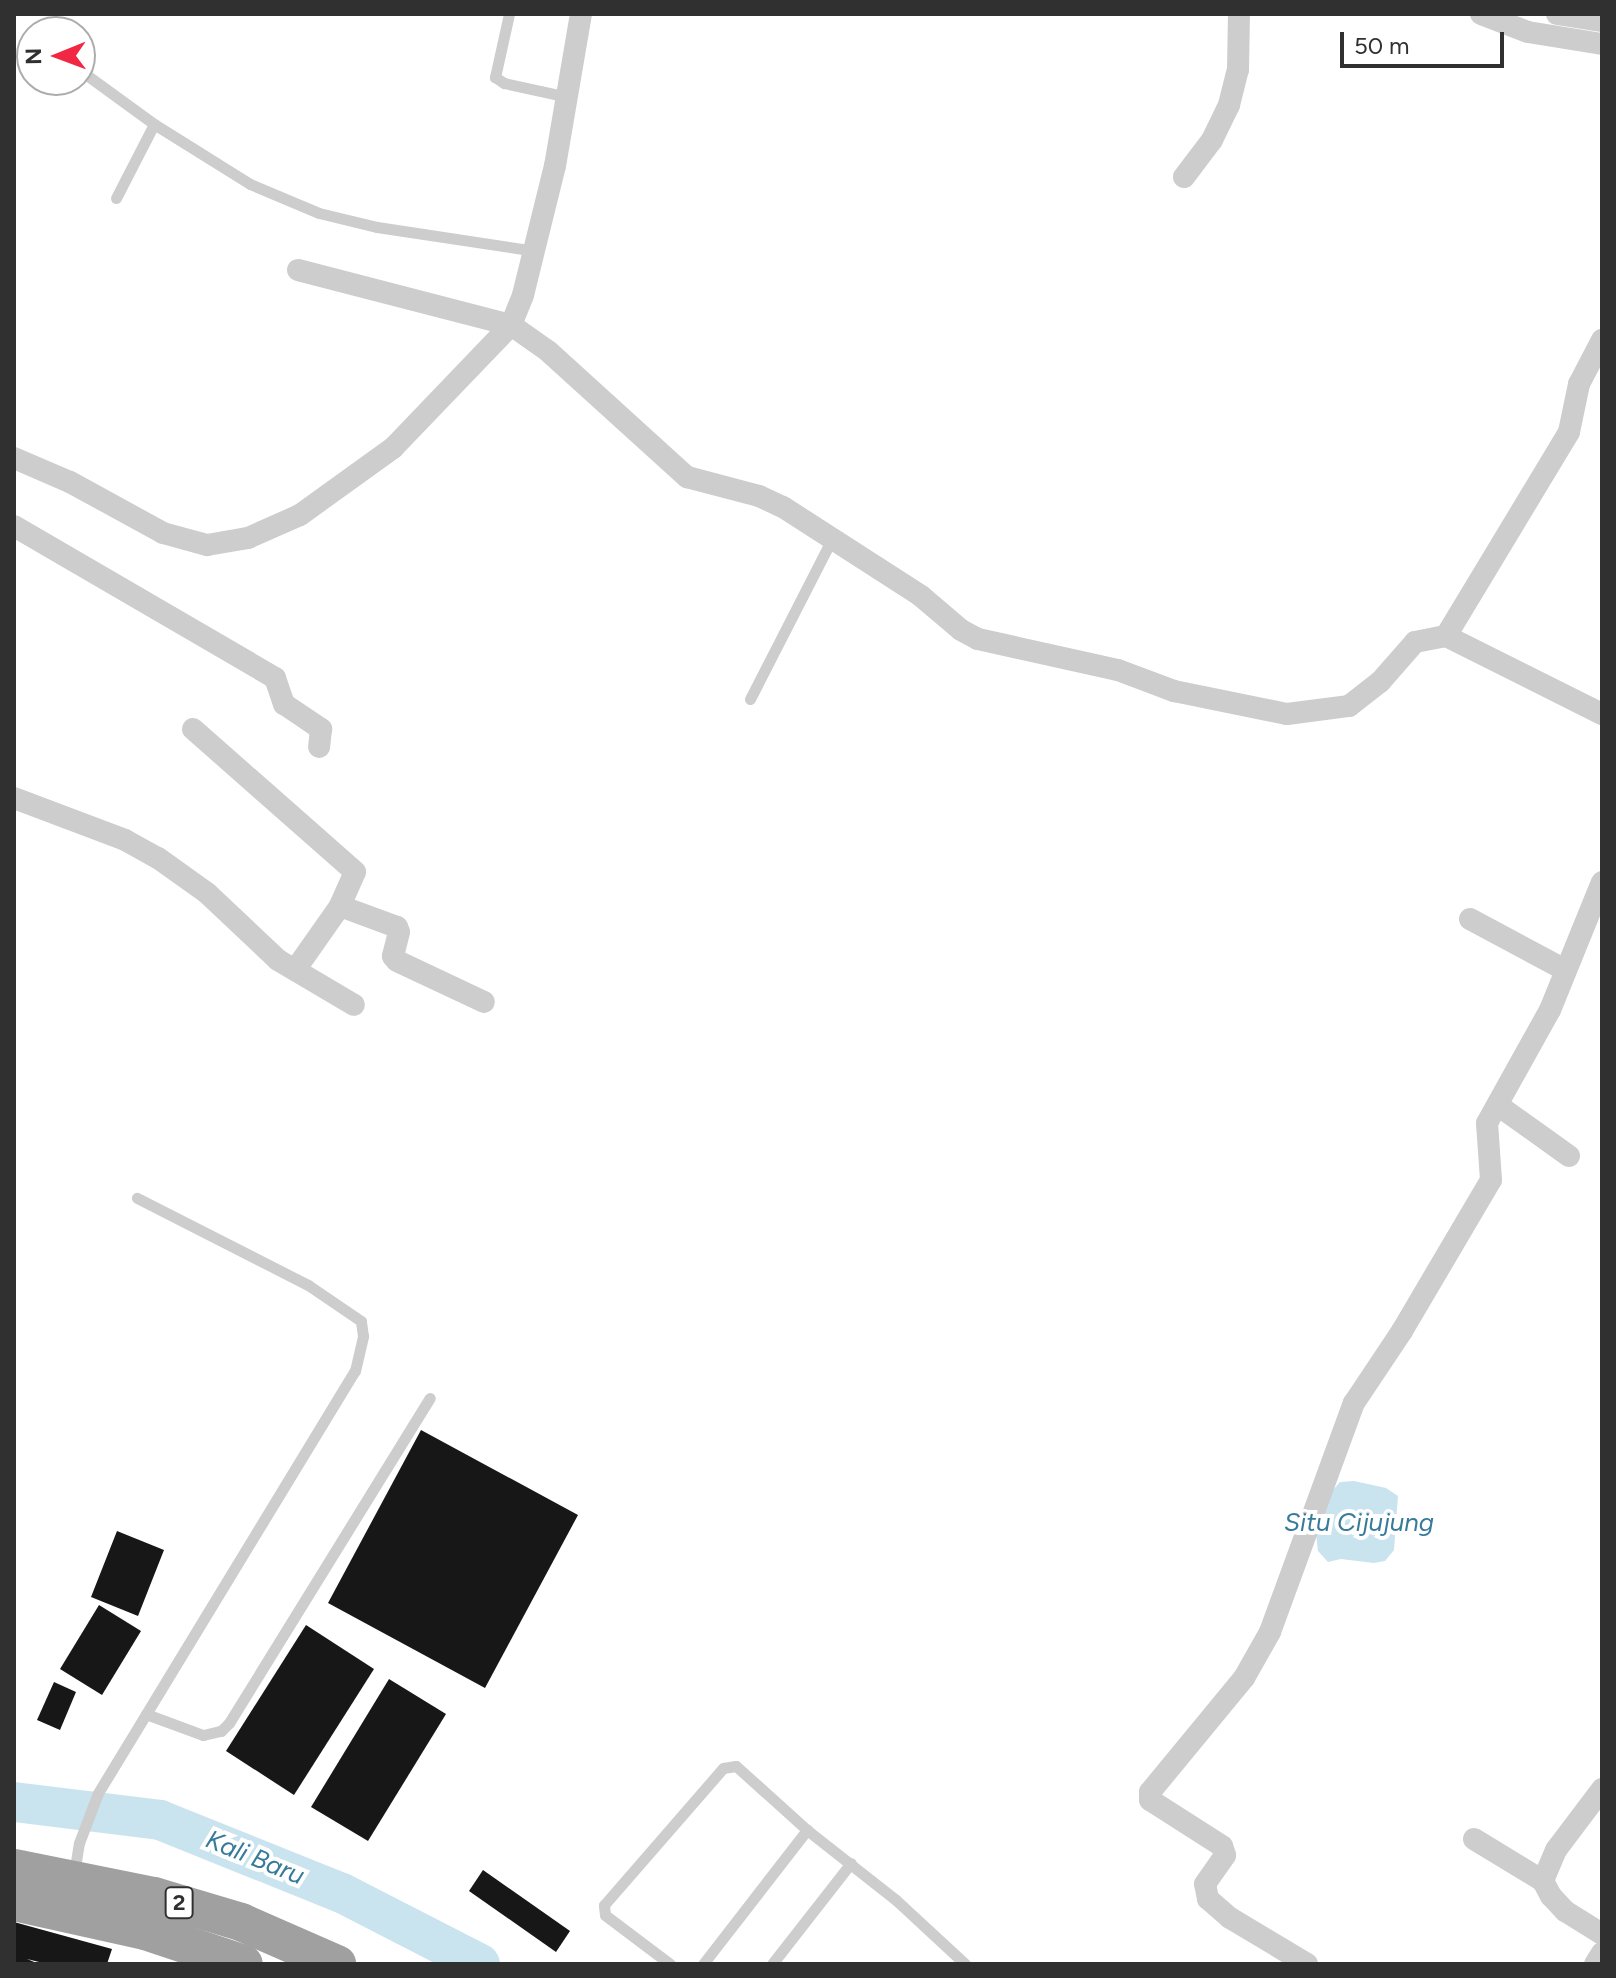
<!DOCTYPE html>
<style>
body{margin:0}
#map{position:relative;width:1616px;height:1978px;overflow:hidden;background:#fff;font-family:Figtree,sans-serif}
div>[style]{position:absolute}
.water>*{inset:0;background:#c9e3ef}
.river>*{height:40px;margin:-20px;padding:0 20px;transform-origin:20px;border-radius:20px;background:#c9e3ef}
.building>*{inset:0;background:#171717}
.service>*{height:11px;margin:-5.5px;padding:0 5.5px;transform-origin:5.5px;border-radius:5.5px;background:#cdcdcd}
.minor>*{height:22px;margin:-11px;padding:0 11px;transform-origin:11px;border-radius:11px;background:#cdcdcd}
.trunk>*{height:38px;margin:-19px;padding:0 19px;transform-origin:19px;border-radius:19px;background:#a0a0a0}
span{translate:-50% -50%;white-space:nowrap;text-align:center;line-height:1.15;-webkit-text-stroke:8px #fff;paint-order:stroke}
.shield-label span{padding:2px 6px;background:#fff;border:2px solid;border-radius:6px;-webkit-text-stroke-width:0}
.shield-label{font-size:22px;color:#303030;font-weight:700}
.water-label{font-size:26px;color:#377a9a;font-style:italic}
.frame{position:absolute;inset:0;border:16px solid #303030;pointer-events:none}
.north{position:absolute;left:16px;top:16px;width:80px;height:80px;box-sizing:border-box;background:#fff;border:2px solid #acacac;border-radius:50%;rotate:269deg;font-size:22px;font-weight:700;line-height:32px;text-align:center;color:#303030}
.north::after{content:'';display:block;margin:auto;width:28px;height:36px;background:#f22744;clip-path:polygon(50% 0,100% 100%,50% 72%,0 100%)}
.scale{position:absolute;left:1340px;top:32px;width:164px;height:36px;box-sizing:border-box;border:4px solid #303030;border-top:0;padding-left:10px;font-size:24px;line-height:28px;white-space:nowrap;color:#303030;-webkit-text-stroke:6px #fff;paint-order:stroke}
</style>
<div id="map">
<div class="water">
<div style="clip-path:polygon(1354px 1481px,1386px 1488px,1398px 1496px,1394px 1550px,1385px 1561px,1374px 1563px,1341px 1559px,1328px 1562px,1318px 1551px,1316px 1534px,1333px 1490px,1340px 1482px)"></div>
</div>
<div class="river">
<div style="left:14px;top:1802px;width:147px;rotate:7deg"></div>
<div style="left:160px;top:1820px;width:196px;rotate:21.9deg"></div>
<div style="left:342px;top:1893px;width:155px;rotate:27.2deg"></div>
</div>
<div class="building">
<div style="clip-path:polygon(421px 1430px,578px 1515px,485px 1688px,328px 1603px)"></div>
<div style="clip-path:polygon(117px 1531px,164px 1550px,138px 1616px,91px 1597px)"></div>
<div style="clip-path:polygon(99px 1605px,141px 1631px,102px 1695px,60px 1669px)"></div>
<div style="clip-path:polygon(306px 1625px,374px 1669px,294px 1795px,226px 1751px)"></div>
<div style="clip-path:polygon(389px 1679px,446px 1714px,368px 1841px,311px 1807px)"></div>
<div style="clip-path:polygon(54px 1682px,76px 1692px,60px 1730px,37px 1720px)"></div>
<div style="clip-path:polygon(483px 1870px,570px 1931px,556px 1952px,469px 1891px)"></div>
<div style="clip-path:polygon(14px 1922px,112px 1949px,107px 1964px,47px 1964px,27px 1959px,39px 1964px,14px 1964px)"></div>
</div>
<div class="service">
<div style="left:509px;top:14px;width:65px;rotate:102.5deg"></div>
<div style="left:495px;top:77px;width:11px;rotate:34deg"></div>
<div style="left:504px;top:83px;width:66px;rotate:12.3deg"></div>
<div style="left:88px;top:76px;width:82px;rotate:36deg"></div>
<div style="left:154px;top:124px;width:113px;rotate:32deg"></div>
<div style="left:250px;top:184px;width:75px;rotate:22.8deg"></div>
<div style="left:319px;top:213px;width:60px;rotate:13.6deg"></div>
<div style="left:377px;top:227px;width:160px;rotate:8.6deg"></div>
<div style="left:116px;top:198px;width:83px;rotate:-62.8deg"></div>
<div style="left:750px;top:699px;width:182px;rotate:-62.9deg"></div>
<div style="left:146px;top:1714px;width:61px;rotate:20.2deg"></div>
<div style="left:203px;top:1735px;width:18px;rotate:-13deg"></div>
<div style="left:221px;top:1731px;width:11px;rotate:-45deg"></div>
<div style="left:229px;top:1723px;width:382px;rotate:-58.3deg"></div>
<div style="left:74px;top:1874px;width:31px;rotate:-81deg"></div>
<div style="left:79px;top:1843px;width:53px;rotate:-69.2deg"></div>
<div style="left:98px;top:1793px;width:494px;rotate:-58.7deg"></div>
<div style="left:355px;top:1371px;width:36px;rotate:-77deg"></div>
<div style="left:363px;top:1336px;width:15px;rotate:-98deg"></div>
<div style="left:361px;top:1321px;width:64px;rotate:-145.8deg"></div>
<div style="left:308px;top:1285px;width:192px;rotate:-153deg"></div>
<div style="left:670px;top:1964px;width:81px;rotate:-143deg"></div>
<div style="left:605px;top:1915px;width:10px;rotate:-96deg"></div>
<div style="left:604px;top:1905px;width:181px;rotate:-49deg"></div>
<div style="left:723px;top:1768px;width:13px;rotate:-9deg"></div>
<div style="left:736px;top:1766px;width:96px;rotate:42deg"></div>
<div style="left:807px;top:1830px;width:113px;rotate:38.2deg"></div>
<div style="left:896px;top:1900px;width:94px;rotate:42.8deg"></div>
<div style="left:703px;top:1964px;width:170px;rotate:-52.2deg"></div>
<div style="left:772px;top:1964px;width:128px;rotate:-52deg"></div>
</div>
<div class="minor">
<div style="left:1481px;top:14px;width:50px;rotate:21deg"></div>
<div style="left:1528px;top:32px;width:75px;rotate:9.2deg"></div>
<div style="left:1557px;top:14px;width:46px;rotate:8.8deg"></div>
<div style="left:1184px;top:177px;width:46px;rotate:-52.9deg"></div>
<div style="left:1212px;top:140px;width:39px;rotate:-64deg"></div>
<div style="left:1229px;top:105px;width:36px;rotate:-76deg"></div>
<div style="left:1238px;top:70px;width:56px;rotate:-89deg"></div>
<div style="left:298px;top:270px;width:220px;rotate:14.5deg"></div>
<div style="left:511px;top:325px;width:45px;rotate:35.1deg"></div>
<div style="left:548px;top:351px;width:188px;rotate:42.2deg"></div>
<div style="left:687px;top:477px;width:74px;rotate:14.8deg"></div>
<div style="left:759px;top:496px;width:26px;rotate:25deg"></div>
<div style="left:783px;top:507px;width:164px;rotate:32.8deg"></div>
<div style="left:921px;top:596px;width:52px;rotate:40.4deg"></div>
<div style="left:961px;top:630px;width:19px;rotate:28deg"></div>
<div style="left:978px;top:639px;width:143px;rotate:12.5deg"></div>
<div style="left:1118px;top:670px;width:60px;rotate:20.6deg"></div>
<div style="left:1174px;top:691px;width:115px;rotate:11.5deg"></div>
<div style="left:1287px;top:714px;width:63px;rotate:-7.4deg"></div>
<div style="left:1349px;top:706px;width:39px;rotate:-38deg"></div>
<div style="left:1380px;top:682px;width:53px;rotate:-48.8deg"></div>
<div style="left:1415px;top:642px;width:32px;rotate:-11deg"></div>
<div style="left:1446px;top:636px;width:174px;rotate:26.6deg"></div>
<div style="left:14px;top:458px;width:61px;rotate:23.2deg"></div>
<div style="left:70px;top:482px;width:106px;rotate:28.7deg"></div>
<div style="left:163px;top:533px;width:46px;rotate:15.3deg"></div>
<div style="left:207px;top:545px;width:42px;rotate:-9.7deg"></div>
<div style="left:248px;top:538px;width:57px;rotate:-23.9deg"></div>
<div style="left:300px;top:515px;width:115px;rotate:-35.8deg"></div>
<div style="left:393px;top:448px;width:170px;rotate:-46.2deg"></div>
<div style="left:511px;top:325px;width:32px;rotate:-68deg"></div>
<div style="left:523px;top:295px;width:133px;rotate:-76.1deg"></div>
<div style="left:555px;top:166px;width:154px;rotate:-80.3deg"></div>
<div style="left:14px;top:526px;width:302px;rotate:30.2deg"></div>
<div style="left:275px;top:678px;width:28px;rotate:71deg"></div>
<div style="left:284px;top:704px;width:45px;rotate:34deg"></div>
<div style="left:321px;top:729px;width:18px;rotate:96deg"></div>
<div style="left:1446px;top:636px;width:238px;rotate:-58.9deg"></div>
<div style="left:1569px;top:432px;width:49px;rotate:-78.2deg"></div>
<div style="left:1579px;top:384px;width:50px;rotate:-62.4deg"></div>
<div style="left:193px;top:729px;width:216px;rotate:41.4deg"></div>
<div style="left:355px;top:872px;width:37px;rotate:114deg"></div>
<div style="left:340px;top:906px;width:78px;rotate:125.1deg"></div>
<div style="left:14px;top:798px;width:119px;rotate:20.7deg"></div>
<div style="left:125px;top:840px;width:38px;rotate:29deg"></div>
<div style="left:158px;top:858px;width:60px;rotate:35.5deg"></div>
<div style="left:207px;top:893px;width:98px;rotate:43.3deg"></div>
<div style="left:278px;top:960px;width:88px;rotate:30.6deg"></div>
<div style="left:340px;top:906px;width:61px;rotate:20.2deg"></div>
<div style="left:397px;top:927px;width:5px;rotate:68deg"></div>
<div style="left:399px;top:932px;width:25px;rotate:104deg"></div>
<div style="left:393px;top:956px;width:6px;rotate:51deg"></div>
<div style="left:397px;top:961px;width:96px;rotate:25.2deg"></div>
<div style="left:1470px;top:919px;width:108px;rotate:28.2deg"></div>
<div style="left:1499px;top:1106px;width:86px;rotate:35.5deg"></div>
<div style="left:1602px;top:1789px;width:76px;rotate:127deg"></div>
<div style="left:1556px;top:1850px;width:34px;rotate:113deg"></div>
<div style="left:1543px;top:1881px;width:17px;rotate:62deg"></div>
<div style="left:1551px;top:1896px;width:21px;rotate:47deg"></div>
<div style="left:1565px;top:1911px;width:44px;rotate:31.9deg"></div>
<div style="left:1474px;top:1839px;width:81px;rotate:31.3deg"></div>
<div style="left:1307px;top:1964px;width:90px;rotate:-149.1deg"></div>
<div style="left:1230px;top:1918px;width:29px;rotate:-139deg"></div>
<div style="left:1208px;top:1899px;width:15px;rotate:-101deg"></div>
<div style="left:1205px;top:1884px;width:35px;rotate:-55deg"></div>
<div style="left:1225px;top:1855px;width:9px;rotate:-108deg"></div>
<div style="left:1222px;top:1846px;width:85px;rotate:-147.4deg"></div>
<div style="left:1150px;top:1800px;width:8px;rotate:-90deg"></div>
<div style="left:1150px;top:1792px;width:148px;rotate:-50.5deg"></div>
<div style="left:1244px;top:1678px;width:53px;rotate:-60.5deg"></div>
<div style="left:1270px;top:1632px;width:244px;rotate:-69.9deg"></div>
<div style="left:1354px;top:1403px;width:87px;rotate:-56.3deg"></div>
<div style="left:1402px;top:1331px;width:175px;rotate:-59.5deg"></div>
<div style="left:1491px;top:1180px;width:57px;rotate:-94deg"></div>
<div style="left:1487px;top:1123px;width:129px;rotate:-60.9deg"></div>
<div style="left:1550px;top:1010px;width:138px;rotate:-67.9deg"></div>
<div style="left:1595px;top:1964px;width:13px;rotate:-58deg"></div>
</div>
<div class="trunk">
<div style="left:14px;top:1868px;width:143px;rotate:11.3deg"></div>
<div style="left:154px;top:1896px;width:91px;rotate:16.6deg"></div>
<div style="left:241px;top:1922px;width:105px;rotate:23.6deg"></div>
<div style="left:14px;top:1902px;width:134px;rotate:12.5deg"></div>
<div style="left:145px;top:1931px;width:104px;rotate:18.4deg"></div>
</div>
<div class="shield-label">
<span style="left:179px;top:1903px">2</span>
</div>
<div class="water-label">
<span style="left:1359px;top:1523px">Situ Cijujung</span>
<span style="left:255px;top:1858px;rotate:22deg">Kali Baru</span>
</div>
<div class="frame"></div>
<div class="north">N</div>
<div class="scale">50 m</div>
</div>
